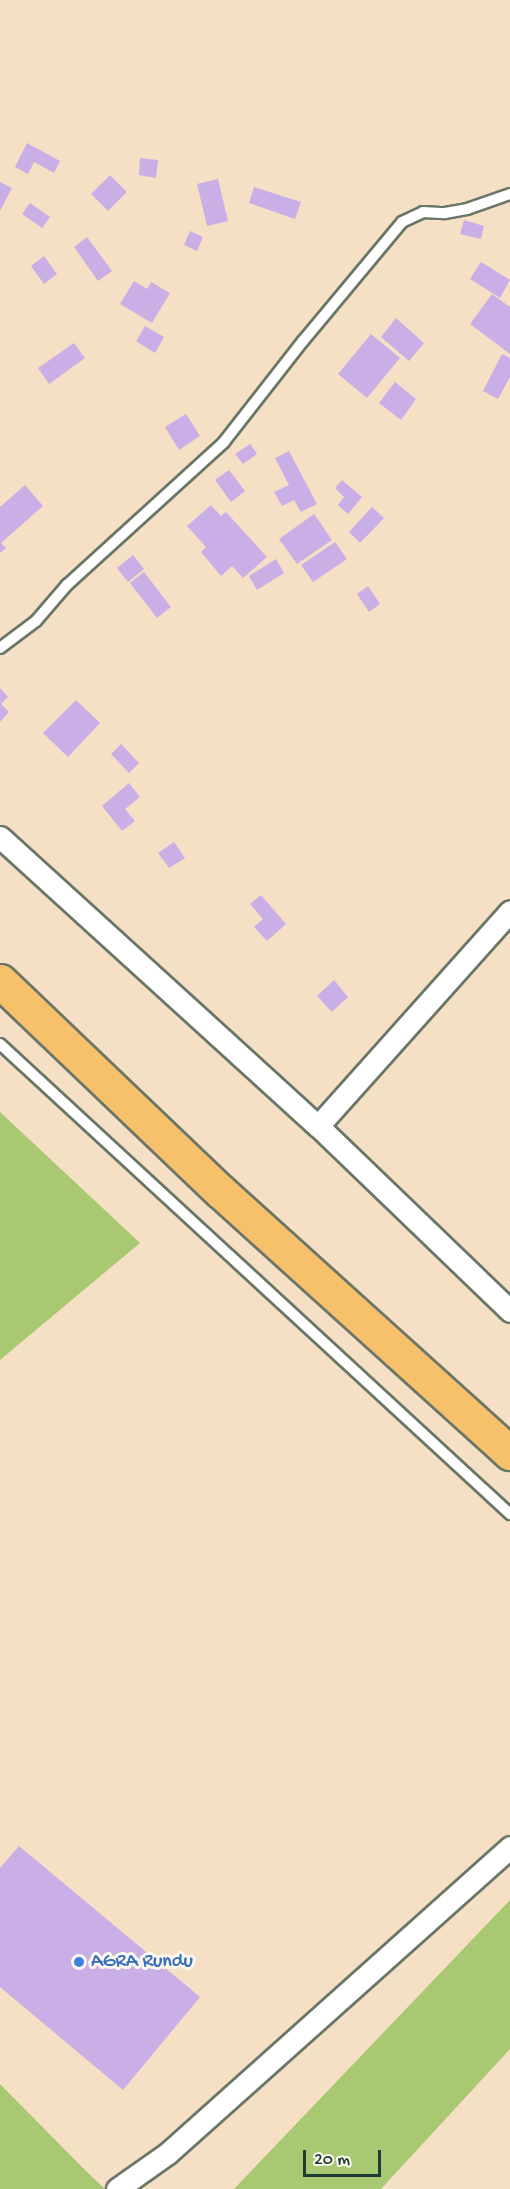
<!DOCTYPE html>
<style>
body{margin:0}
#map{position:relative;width:510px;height:2189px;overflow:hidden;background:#f5dfc5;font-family:"Gochi Hand",sans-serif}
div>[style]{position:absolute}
.green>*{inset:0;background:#a8c971}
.building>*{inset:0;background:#caafe7}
.roads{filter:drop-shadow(2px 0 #6a7667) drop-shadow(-2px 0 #6a7667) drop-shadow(0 2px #6a7667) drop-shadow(0 -2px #6a7667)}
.lane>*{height:10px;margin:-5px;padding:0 5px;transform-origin:5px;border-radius:5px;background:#fff}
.street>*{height:21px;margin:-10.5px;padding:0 10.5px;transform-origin:10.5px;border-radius:10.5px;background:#fff}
.highway>*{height:33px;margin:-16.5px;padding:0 16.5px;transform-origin:16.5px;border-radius:16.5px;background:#f7c06b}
.dots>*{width:16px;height:16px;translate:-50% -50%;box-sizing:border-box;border:3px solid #fbf7ec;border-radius:50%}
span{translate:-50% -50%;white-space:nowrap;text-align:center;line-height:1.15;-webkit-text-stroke:6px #fbf7ec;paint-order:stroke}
.shop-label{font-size:20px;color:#366cbe}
.left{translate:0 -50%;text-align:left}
.scale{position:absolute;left:303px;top:2150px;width:78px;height:27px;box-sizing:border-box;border:3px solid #1f3d34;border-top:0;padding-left:8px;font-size:18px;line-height:21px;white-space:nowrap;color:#1f3d34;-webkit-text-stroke:4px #fbf7ec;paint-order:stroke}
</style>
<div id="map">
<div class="green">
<div style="clip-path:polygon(0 1112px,140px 1243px,0 1360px)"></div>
<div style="clip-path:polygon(510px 1900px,510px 2049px,381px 2189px,234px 2189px)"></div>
<div style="clip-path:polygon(0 2084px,85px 2170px,105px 2189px,0 2189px)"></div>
</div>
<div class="building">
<div style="clip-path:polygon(27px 143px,60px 161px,54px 173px,34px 162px,28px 174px,15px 167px)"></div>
<div style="clip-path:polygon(140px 158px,158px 160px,156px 178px,139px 175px)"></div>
<div style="clip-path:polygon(110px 175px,127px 192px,108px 211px,91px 194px)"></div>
<div style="clip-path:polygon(218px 179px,228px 221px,207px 226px,197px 184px)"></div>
<div style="clip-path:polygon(0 182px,12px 188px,0 211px)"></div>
<div style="clip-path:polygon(254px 187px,301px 202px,295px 219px,249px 203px)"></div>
<div style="clip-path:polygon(30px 203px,50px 217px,42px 228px,22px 214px)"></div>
<div style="clip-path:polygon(464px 220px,484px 226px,481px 239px,460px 234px)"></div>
<div style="clip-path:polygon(190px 231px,203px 237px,197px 251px,184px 245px)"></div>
<div style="clip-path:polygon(87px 237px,112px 271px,98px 281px,74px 247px)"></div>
<div style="clip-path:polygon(44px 256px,57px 274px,44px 284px,31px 266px)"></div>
<div style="clip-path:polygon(481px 262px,510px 280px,500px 298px,470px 279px)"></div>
<div style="clip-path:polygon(134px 281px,147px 289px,151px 282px,170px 293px,152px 323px,120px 304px)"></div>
<div style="clip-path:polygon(492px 294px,510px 307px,510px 354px,470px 324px)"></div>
<div style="clip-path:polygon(396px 318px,424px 343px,409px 361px,381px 337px)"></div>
<div style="clip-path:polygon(145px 326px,164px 337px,155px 353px,136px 341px)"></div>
<div style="clip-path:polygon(371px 334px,400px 358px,367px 398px,338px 374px)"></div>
<div style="clip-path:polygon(74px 343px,85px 358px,49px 384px,38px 368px)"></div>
<div style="clip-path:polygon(502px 354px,510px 358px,510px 377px,498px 399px,483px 391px)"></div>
<div style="clip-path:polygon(395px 382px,416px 399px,401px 420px,379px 403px)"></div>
<div style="clip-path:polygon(186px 414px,200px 436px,179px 450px,165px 427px)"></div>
<div style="clip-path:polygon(250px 444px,257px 454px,243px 464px,235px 454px)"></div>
<div style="clip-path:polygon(289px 451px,317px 504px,301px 512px,294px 500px,282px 506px,274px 492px,289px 485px,275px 458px)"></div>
<div style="clip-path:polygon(229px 470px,245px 491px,231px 502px,215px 480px)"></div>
<div style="clip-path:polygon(342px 480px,362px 497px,348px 514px,338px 505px,344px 497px,335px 488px)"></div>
<div style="clip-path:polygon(25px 485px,43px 506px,1px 543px,6px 548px,0 553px,0 507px)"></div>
<div style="clip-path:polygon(211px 505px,221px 516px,226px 512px,267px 557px,243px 578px,232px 566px,221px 576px,201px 552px,206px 547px,187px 526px)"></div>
<div style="clip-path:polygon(372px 507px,384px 518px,360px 543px,349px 532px)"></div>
<div style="clip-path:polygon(314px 514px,332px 540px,297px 564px,279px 539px)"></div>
<div style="clip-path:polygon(335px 542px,347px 559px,313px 582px,301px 565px)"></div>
<div style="clip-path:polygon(133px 555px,144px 569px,128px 582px,117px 568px)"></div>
<div style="clip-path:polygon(276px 559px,284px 573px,257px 590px,249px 576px)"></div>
<div style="clip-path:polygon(144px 572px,171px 607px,157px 618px,130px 583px)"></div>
<div style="clip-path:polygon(368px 586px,380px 604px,369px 612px,357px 594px)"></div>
<div style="clip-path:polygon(0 688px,8px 697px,1px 704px,9px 712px,0 722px)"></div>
<div style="clip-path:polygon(76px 700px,100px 723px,68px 757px,43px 733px)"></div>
<div style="clip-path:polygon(121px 744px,139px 763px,129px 773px,111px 754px)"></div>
<div style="clip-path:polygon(129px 783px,140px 797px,125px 809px,135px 821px,122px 831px,102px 806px)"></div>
<div style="clip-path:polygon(174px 842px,185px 858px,169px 868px,158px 853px)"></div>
<div style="clip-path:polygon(261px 895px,286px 924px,267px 941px,254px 927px,263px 919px,250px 904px)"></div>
<div style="clip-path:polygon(334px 980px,348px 997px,332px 1012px,317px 996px)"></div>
<div style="clip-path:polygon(19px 1846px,200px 1997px,123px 2090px,0 1987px,0 1868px)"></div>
</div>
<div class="roads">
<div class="lane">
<div style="left:0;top:648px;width:45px;rotate:-36.9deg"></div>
<div style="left:36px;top:621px;width:48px;rotate:-49.3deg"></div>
<div style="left:67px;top:585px;width:212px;rotate:-42.3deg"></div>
<div style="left:224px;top:442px;width:128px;rotate:-52deg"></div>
<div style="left:303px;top:341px;width:155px;rotate:-50.2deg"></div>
<div style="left:402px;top:222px;width:23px;rotate:-25deg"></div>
<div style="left:423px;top:212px;width:22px;rotate:3deg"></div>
<div style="left:445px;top:213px;width:22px;rotate:-10deg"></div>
<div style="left:467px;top:209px;width:46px;rotate:-19.2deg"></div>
<div style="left:0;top:1044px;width:694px;rotate:42.66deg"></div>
</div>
<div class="street">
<div style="left:0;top:837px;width:430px;rotate:42.3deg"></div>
<div style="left:318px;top:1126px;width:267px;rotate:43.9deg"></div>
<div style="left:318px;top:1126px;width:288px;rotate:-48.2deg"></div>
<div style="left:117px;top:2189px;width:62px;rotate:-35.2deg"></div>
<div style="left:168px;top:2153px;width:459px;rotate:-41.8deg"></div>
</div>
<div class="highway">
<div style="left:0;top:981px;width:304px;rotate:43.7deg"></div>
<div style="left:220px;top:1191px;width:391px;rotate:42.1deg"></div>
</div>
</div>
<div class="dots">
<div style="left:79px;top:1962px;background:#3f7fe0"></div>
</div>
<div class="shop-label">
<span class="left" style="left:91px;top:1962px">AGRA Rundu</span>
</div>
<div class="scale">20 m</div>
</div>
